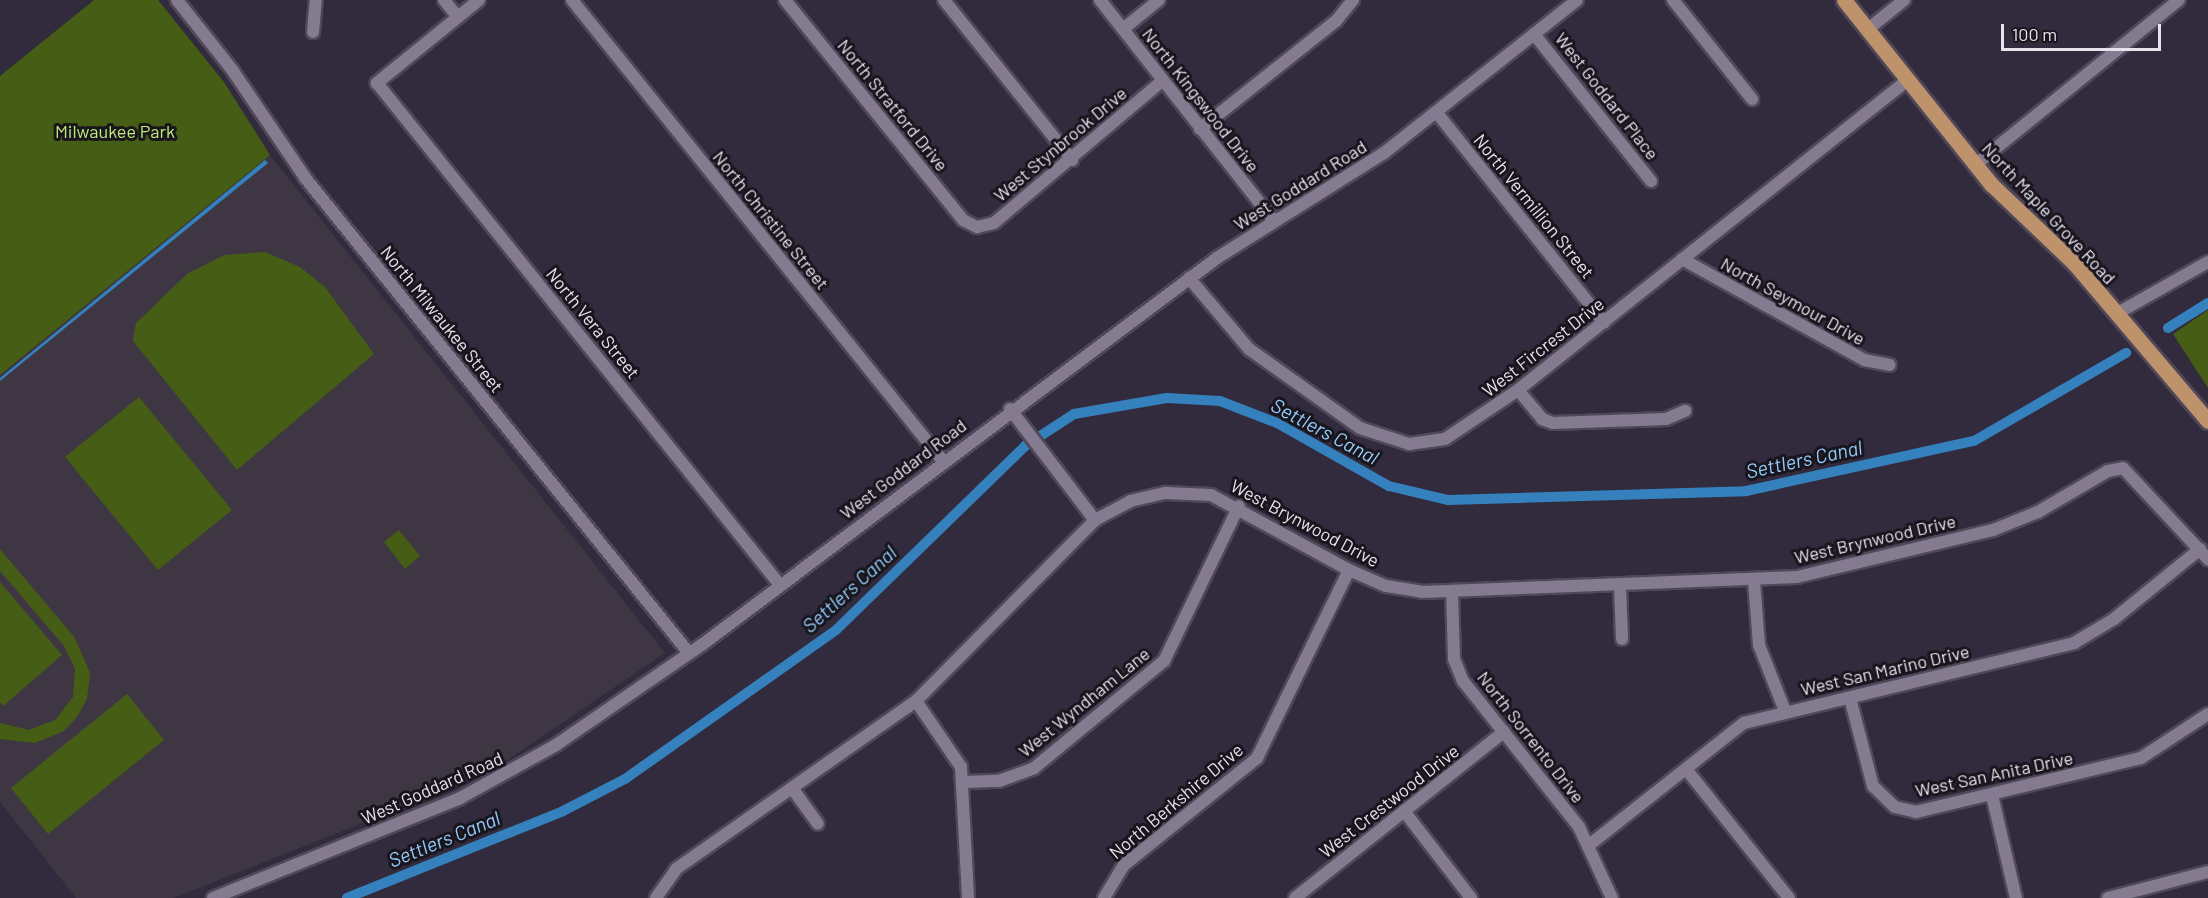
<!DOCTYPE html>
<style>
body{margin:0}
#map{position:relative;width:2208px;height:898px;overflow:hidden;background:#322a3d;font-family:Barlow,sans-serif}
div>[style]{position:absolute}
.education>*{inset:0;background:#3f3644}
.green>*{inset:0;background:#455d15}
.water>*{inset:0;background:#3481be}
.canal>*{height:10px;margin:-5px;padding:0 5px;transform-origin:5px;border-radius:5px;background:#3481be}
.roads{filter:drop-shadow(2px 0 #504858) drop-shadow(-2px 0 #504858) drop-shadow(0 2px #504858) drop-shadow(0 -2px #504858)}
.minor>*{height:12px;margin:-6px;padding:0 6px;transform-origin:6px;border-radius:6px;background:#847b91}
.major>*{height:15px;margin:-7.5px;padding:0 7.5px;transform-origin:7.5px;border-radius:7.5px;background:#be926a}
span{translate:-50% -50%;white-space:nowrap;text-align:center;line-height:1.15;-webkit-text-stroke:6px #18151d;paint-order:stroke}
.street-label{font-size:18px;color:#e8e2ef}
.park-label{font-size:18px;color:#bfea78}
.water-label{font-size:20px;color:#93cafa;font-style:italic}
.scale{position:absolute;left:2001px;top:24px;width:160px;height:27px;box-sizing:border-box;border:3px solid #e8e2ef;border-top:0;padding-left:8px;font-size:18px;line-height:21px;white-space:nowrap;color:#e8e2ef;-webkit-text-stroke:4px #18151d;paint-order:stroke}
</style>
<div id="map">
<div class="education">
<div style="clip-path:polygon(270px 155px,665px 653px,488px 773px,174px 898px,76px 898px,0 802px,0 375px)"></div>
</div>
<div class="green">
<div style="clip-path:polygon(94px 0,158px 0,224px 82px,270px 155px,0 375px,0 76px)"></div>
<div style="clip-path:polygon(265px 252px,300px 267px,325px 287px,374px 354px,237px 470px,133px 341px,136px 323px,187px 274px,224px 255px)"></div>
<div style="clip-path:polygon(2208px 310px,2208px 388px,2173px 334px)"></div>
<div style="clip-path:polygon(139px 397px,232px 510px,158px 570px,65px 457px)"></div>
<div style="clip-path:polygon(399px 530px,420px 556px,405px 569px,384px 542px)"></div>
<div style="clip-path:polygon(0 549px,75px 638px,90px 673px,87px 699px,77px 717px,64px 731px,35px 743px,0 739px,0 723px,29px 730px,55px 720px,73px 697px,75px 669px,64px 646px,0 571px)"></div>
<div style="clip-path:polygon(0 582px,62px 655px,3px 706px,0 702px)"></div>
<div style="clip-path:polygon(127px 694px,164px 740px,48px 834px,11px 788px)"></div>
</div>
<div class="water">
<div style="clip-path:polygon(265px 160px,268px 163px,0 381px,0 378px)"></div>
</div>
<div class="canal">
<div style="left:2168px;top:328px;width:47px;rotate:-32deg"></div>
<div style="left:347px;top:898px;width:233px;rotate:-21.9deg"></div>
<div style="left:563px;top:811px;width:70px;rotate:-27.3deg"></div>
<div style="left:625px;top:779px;width:258px;rotate:-35.2deg"></div>
<div style="left:836px;top:630px;width:264px;rotate:-44.2deg"></div>
<div style="left:1025px;top:446px;width:59px;rotate:-33.1deg"></div>
<div style="left:1074px;top:414px;width:94px;rotate:-9.8deg"></div>
<div style="left:1167px;top:398px;width:53px;rotate:3.2deg"></div>
<div style="left:1220px;top:401px;width:61px;rotate:21.1deg"></div>
<div style="left:1277px;top:423px;width:129px;rotate:29.4deg"></div>
<div style="left:1389px;top:486px;width:61px;rotate:13.3deg"></div>
<div style="left:1448px;top:500px;width:298px;rotate:-1.7deg"></div>
<div style="left:1746px;top:491px;width:233px;rotate:-12.4deg"></div>
<div style="left:1974px;top:441px;width:176px;rotate:-30.1deg"></div>
</div>
<div class="roads">
<div class="minor">
<div style="left:177px;top:0;width:90px;rotate:51.7deg"></div>
<div style="left:233px;top:71px;width:130px;rotate:55.9deg"></div>
<div style="left:306px;top:179px;width:609px;rotate:51.06deg"></div>
<div style="left:444px;top:0;width:22px;rotate:51deg"></div>
<div style="left:479px;top:0;width:132px;rotate:140.9deg"></div>
<div style="left:377px;top:83px;width:644px;rotate:51.24deg"></div>
<div style="left:572px;top:0;width:592px;rotate:51.17deg"></div>
<div style="left:785px;top:0;width:283px;rotate:51deg"></div>
<div style="left:963px;top:220px;width:16px;rotate:27deg"></div>
<div style="left:977px;top:227px;width:17px;rotate:-13deg"></div>
<div style="left:994px;top:223px;width:220px;rotate:-40.2deg"></div>
<div style="left:944px;top:0;width:205px;rotate:51.3deg"></div>
<div style="left:1100px;top:0;width:281px;rotate:51.8deg"></div>
<div style="left:1673px;top:0;width:127px;rotate:51.4deg"></div>
<div style="left:1123px;top:29px;width:46px;rotate:-38.9deg"></div>
<div style="left:1867px;top:30px;width:48px;rotate:-39deg"></div>
<div style="left:313px;top:32px;width:32px;rotate:-85deg"></div>
<div style="left:1534px;top:34px;width:188px;rotate:51.5deg"></div>
<div style="left:1437px;top:113px;width:268px;rotate:51.4deg"></div>
<div style="left:1200px;top:129px;width:174px;rotate:-38.5deg"></div>
<div style="left:1336px;top:21px;width:27px;rotate:-51deg"></div>
<div style="left:1975px;top:165px;width:262px;rotate:-39deg"></div>
<div style="left:1682px;top:259px;width:208px;rotate:29deg"></div>
<div style="left:1864px;top:360px;width:26px;rotate:11deg"></div>
<div style="left:1189px;top:278px;width:93px;rotate:49.8deg"></div>
<div style="left:1249px;top:349px;width:136px;rotate:35.4deg"></div>
<div style="left:1360px;top:428px;width:52px;rotate:18.1deg"></div>
<div style="left:1409px;top:444px;width:36px;rotate:-8deg"></div>
<div style="left:1445px;top:439px;width:88px;rotate:-33.9deg"></div>
<div style="left:1518px;top:390px;width:498px;rotate:-38.5deg"></div>
<div style="left:2116px;top:314px;width:106px;rotate:-29.5deg"></div>
<div style="left:1518px;top:390px;width:38px;rotate:50deg"></div>
<div style="left:1542px;top:419px;width:12px;rotate:20deg"></div>
<div style="left:1553px;top:423px;width:113px;rotate:-2deg"></div>
<div style="left:1666px;top:419px;width:21px;rotate:-23deg"></div>
<div style="left:1010px;top:409px;width:140px;rotate:52.6deg"></div>
<div style="left:1754px;top:581px;width:64px;rotate:85.5deg"></div>
<div style="left:1759px;top:645px;width:71px;rotate:68.5deg"></div>
<div style="left:1620px;top:586px;width:53px;rotate:87.8deg"></div>
<div style="left:1452px;top:591px;width:68px;rotate:88.3deg"></div>
<div style="left:1454px;top:659px;width:24px;rotate:68deg"></div>
<div style="left:1463px;top:681px;width:186px;rotate:51.5deg"></div>
<div style="left:1579px;top:827px;width:78px;rotate:65.1deg"></div>
<div style="left:1850px;top:698px;width:91px;rotate:75.4deg"></div>
<div style="left:1873px;top:786px;width:30px;rotate:44deg"></div>
<div style="left:1895px;top:807px;width:22px;rotate:13deg"></div>
<div style="left:1916px;top:812px;width:231px;rotate:-13.5deg"></div>
<div style="left:2141px;top:758px;width:80px;rotate:-33.3deg"></div>
<div style="left:916px;top:701px;width:80px;rotate:55.7deg"></div>
<div style="left:961px;top:767px;width:131px;rotate:86.9deg"></div>
<div style="left:1686px;top:769px;width:165px;rotate:51.4deg"></div>
<div style="left:964px;top:782px;width:35px;rotate:-2deg"></div>
<div style="left:999px;top:781px;width:37px;rotate:-20deg"></div>
<div style="left:1034px;top:768px;width:168px;rotate:-39.5deg"></div>
<div style="left:1164px;top:661px;width:172px;rotate:-64.2deg"></div>
<div style="left:792px;top:788px;width:44px;rotate:54.2deg"></div>
<div style="left:1992px;top:795px;width:106px;rotate:76.9deg"></div>
<div style="left:1404px;top:811px;width:110px;rotate:52.4deg"></div>
<div style="left:1588px;top:846px;width:199px;rotate:-38.3deg"></div>
<div style="left:1744px;top:723px;width:340px;rotate:-13.6deg"></div>
<div style="left:2074px;top:643px;width:47px;rotate:-31deg"></div>
<div style="left:2114px;top:619px;width:111px;rotate:-39.1deg"></div>
<div style="left:213px;top:898px;width:266px;rotate:-22deg"></div>
<div style="left:460px;top:798px;width:110px;rotate:-28.9deg"></div>
<div style="left:556px;top:745px;width:178px;rotate:-34.5deg"></div>
<div style="left:703px;top:644px;width:643px;rotate:-36.91deg"></div>
<div style="left:1217px;top:258px;width:197px;rotate:-32.2deg"></div>
<div style="left:1384px;top:153px;width:246px;rotate:-38.4deg"></div>
<div style="left:656px;top:898px;width:35px;rotate:-55deg"></div>
<div style="left:676px;top:869px;width:293px;rotate:-35deg"></div>
<div style="left:916px;top:701px;width:255px;rotate:-45.3deg"></div>
<div style="left:1095px;top:520px;width:40px;rotate:-28deg"></div>
<div style="left:1130px;top:501px;width:37px;rotate:-13deg"></div>
<div style="left:1166px;top:493px;width:45px;rotate:2.5deg"></div>
<div style="left:1211px;top:495px;width:157px;rotate:28.5deg"></div>
<div style="left:1349px;top:570px;width:40px;rotate:23.4deg"></div>
<div style="left:1386px;top:586px;width:36px;rotate:9deg"></div>
<div style="left:1422px;top:592px;width:375px;rotate:-2.3deg"></div>
<div style="left:1797px;top:577px;width:202px;rotate:-13.5deg"></div>
<div style="left:1993px;top:530px;width:48px;rotate:-21.8deg"></div>
<div style="left:2038px;top:512px;width:81px;rotate:-30.4deg"></div>
<div style="left:2108px;top:471px;width:15px;rotate:-11deg"></div>
<div style="left:2123px;top:468px;width:125px;rotate:47deg"></div>
<div style="left:1104px;top:898px;width:39px;rotate:-59deg"></div>
<div style="left:1124px;top:865px;width:171px;rotate:-38.8deg"></div>
<div style="left:1257px;top:758px;width:209px;rotate:-63.9deg"></div>
<div style="left:1295px;top:898px;width:267px;rotate:-38.5deg"></div>
<div style="left:2108px;top:898px;width:103px;rotate:-14.6deg"></div>
</div>
<div class="major">
<div style="left:1844px;top:0;width:236px;rotate:51.4deg"></div>
<div style="left:1991px;top:184px;width:115px;rotate:43.6deg"></div>
<div style="left:2074px;top:263px;width:207px;rotate:49.7deg"></div>
</div>
</div>
<div class="street-label">
<span style="left:1607px;top:96px;rotate:52deg">West Goddard Place</span>
<span style="left:1201px;top:100px;rotate:52deg">North Kingswood Drive</span>
<span style="left:893px;top:105px;rotate:51deg">North Stratford Drive</span>
<span style="left:1060px;top:144px;rotate:-40deg">West Stynbrook Drive</span>
<span style="left:1300px;top:185px;rotate:-32deg">West Goddard Road</span>
<span style="left:1534px;top:206px;rotate:51deg">North Vermillion Street</span>
<span style="left:2049px;top:213px;rotate:47deg">North Maple Grove Road</span>
<span style="left:771px;top:220px;rotate:51deg">North Christine Street</span>
<span style="left:1793px;top:301px;rotate:29deg">North Seymour Drive</span>
<span style="left:442px;top:319px;rotate:51deg">North Milwaukee Street</span>
<span style="left:593px;top:323px;rotate:51deg">North Vera Street</span>
<span style="left:1543px;top:347px;rotate:-38deg">West Fircrest Drive</span>
<span style="left:903px;top:469px;rotate:-37deg">West Goddard Road</span>
<span style="left:1305px;top:523px;rotate:28deg">West Brynwood Drive</span>
<span style="left:1875px;top:539px;rotate:-13deg">West Brynwood Drive</span>
<span style="left:1885px;top:670px;rotate:-13deg">West San Marino Drive</span>
<span style="left:1084px;top:702px;rotate:-39deg">West Wyndham Lane</span>
<span style="left:1531px;top:737px;rotate:52deg">North Sorrento Drive</span>
<span style="left:1994px;top:774px;rotate:-12deg">West San Anita Drive</span>
<span style="left:432px;top:788px;rotate:-24deg">West Goddard Road</span>
<span style="left:1176px;top:801px;rotate:-40deg">North Berkshire Drive</span>
<span style="left:1389px;top:801px;rotate:-38deg">West Crestwood Drive</span>
</div>
<div class="park-label">
<span style="left:115px;top:131px">Milwaukee Park</span>
</div>
<div class="water-label">
<span style="left:1325px;top:431px;rotate:28deg">Settlers Canal</span>
<span style="left:1804px;top:459px;rotate:-12deg">Settlers Canal</span>
<span style="left:849px;top:589px;rotate:-42deg">Settlers Canal</span>
<span style="left:444px;top:839px;rotate:-22deg">Settlers Canal</span>
</div>
<div class="scale">100 m</div>
</div>
